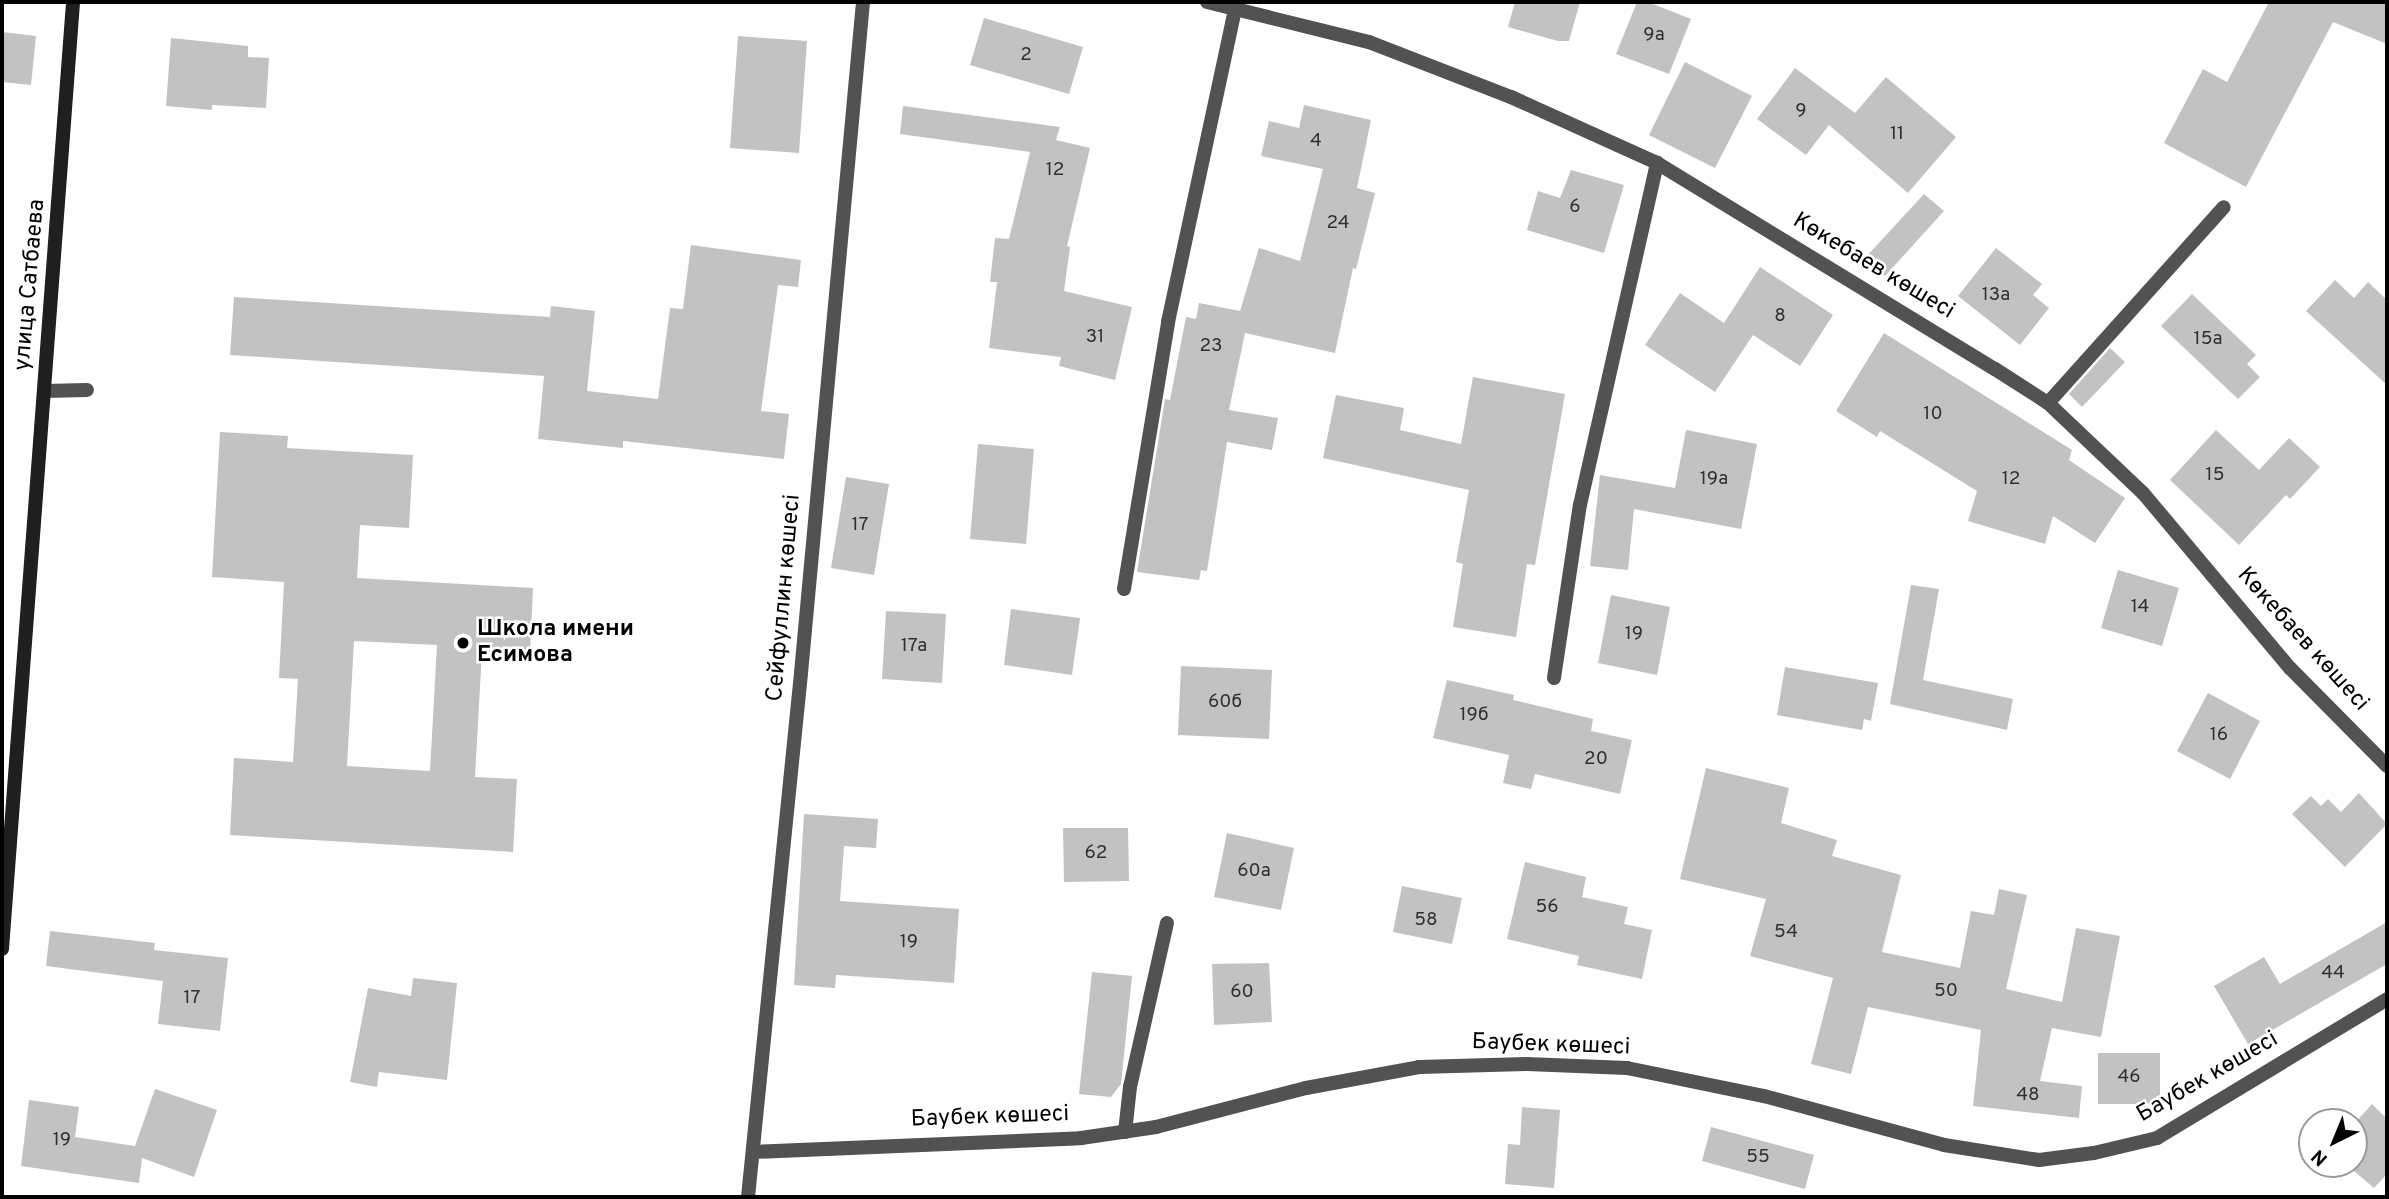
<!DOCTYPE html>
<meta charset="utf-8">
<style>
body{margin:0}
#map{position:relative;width:2389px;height:1199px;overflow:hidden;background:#fff;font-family:Overpass,sans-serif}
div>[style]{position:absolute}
.building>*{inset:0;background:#c2c2c2}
.street>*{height:14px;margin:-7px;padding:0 7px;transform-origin:7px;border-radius:7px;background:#525252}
.secondary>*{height:14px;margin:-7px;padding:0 7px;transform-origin:7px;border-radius:7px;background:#1f1f1f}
.dots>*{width:19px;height:19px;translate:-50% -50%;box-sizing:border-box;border:4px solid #fff;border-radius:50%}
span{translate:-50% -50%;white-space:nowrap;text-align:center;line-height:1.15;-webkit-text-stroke:5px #fff;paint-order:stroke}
.number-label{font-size:19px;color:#303030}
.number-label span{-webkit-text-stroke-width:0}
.street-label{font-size:23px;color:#000}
.poi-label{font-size:23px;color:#000;font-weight:700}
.left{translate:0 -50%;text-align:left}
.frame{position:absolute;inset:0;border:4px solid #000;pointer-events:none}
.north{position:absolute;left:2298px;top:1108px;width:70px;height:70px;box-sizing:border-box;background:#fff;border:2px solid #999;border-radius:50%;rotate:223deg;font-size:19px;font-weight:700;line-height:28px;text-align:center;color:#000}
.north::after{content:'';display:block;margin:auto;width:24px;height:32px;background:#000;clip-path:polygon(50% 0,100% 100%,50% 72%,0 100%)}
</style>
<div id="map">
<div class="building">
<div style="clip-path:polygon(1515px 2px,1580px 2px,1569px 41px,1558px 41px,1508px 27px)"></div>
<div style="clip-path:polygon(1637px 2px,1648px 2px,1691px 19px,1669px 74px,1616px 54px)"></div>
<div style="clip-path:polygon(2269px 2px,2387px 2px,2387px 44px,2333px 22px,2246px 187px,2164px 143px,2203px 69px,2227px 82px)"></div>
<div style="clip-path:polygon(984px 18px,1083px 47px,1069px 94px,970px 65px)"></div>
<div style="clip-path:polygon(2px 32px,36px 36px,31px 85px,2px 82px)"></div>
<div style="clip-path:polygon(738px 36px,807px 41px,799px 153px,730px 148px)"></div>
<div style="clip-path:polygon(171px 38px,248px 46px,248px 57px,269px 58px,266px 108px,212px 105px,212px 110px,166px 106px)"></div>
<div style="clip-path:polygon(1685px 62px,1752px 96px,1715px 168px,1649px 135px)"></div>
<div style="clip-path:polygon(1795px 68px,1855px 113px,1886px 77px,1956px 137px,1908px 193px,1829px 125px,1806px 155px,1757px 119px)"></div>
<div style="clip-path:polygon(1304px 105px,1371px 120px,1357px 188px,1375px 193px,1356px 269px,1353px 268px,1335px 353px,1245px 333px,1229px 410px,1278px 418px,1272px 450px,1227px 442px,1207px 571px,1201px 570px,1199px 580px,1137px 572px,1165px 399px,1170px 400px,1186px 317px,1196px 319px,1199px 303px,1240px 311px,1259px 248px,1300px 261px,1323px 169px,1261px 156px,1269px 121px,1299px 128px)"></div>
<div style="clip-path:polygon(903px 106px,1060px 127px,1056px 140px,1090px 148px,1067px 246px,1070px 247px,1064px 291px,1132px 307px,1115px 380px,1059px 366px,1061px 357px,989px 348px,997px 282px,990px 282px,995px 238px,1009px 239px,1030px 152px,900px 134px)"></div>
<div style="clip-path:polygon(1571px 170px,1624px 185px,1604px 253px,1527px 230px,1538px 191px,1560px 198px)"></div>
<div style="clip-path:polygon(1924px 194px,1944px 211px,1885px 276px,1865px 258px)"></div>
<div style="clip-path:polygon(691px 245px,801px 260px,798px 287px,778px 285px,761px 411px,789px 414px,784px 459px,623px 441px,623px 448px,538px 439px,544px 376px,230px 355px,234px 297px,550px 317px,551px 306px,595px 311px,587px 391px,658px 399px,670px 308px,683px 309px)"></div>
<div style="clip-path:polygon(1996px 248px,2042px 284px,2033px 295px,2049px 308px,2020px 345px,1958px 296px)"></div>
<div style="clip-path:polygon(1760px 267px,1833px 315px,1800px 366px,1753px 335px,1715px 392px,1645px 345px,1680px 293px,1724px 323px)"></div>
<div style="clip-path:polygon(2335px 280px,2354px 298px,2368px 282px,2387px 300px,2387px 385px,2306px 311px)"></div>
<div style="clip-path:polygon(2192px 294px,2256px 355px,2247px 364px,2260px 377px,2238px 399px,2161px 326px)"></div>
<div style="clip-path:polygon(1884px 333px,2072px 450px,2069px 460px,2125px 498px,2095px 543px,2053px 516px,2045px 544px,1968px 521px,1977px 491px,1880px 431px,1877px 437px,1836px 411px)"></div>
<div style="clip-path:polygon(2110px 348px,2125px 362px,2082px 407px,2069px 394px)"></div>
<div style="clip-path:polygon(1473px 377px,1565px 394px,1535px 565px,1527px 564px,1516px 637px,1453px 627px,1463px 564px,1456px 562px,1469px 490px,1323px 458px,1336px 395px,1404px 408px,1400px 430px,1461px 444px)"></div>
<div style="clip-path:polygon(1686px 430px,1757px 444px,1741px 529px,1634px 509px,1628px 570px,1590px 566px,1600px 475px,1675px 488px)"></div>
<div style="clip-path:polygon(2216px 430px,2259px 470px,2289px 438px,2320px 467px,2290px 499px,2286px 495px,2239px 545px,2170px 480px)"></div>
<div style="clip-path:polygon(evenodd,220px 432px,288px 436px,287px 448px,413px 455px,409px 528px,360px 525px,357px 578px,533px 588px,530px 654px,482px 651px,475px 777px,517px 779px,513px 852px,230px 835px,234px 758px,293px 762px,298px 679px,279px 678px,284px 582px,212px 577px,220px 432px,354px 641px,437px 645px,430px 771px,347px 766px,354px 641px)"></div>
<div style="clip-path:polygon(978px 444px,1034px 449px,1026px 544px,970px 539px)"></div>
<div style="clip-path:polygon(846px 477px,889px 484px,874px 575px,831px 568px)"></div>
<div style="clip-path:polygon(2118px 570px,2179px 588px,2162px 646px,2101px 628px)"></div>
<div style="clip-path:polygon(1911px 585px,1939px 589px,1923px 680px,2013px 699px,2007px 730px,1890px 704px)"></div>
<div style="clip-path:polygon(1611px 595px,1670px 607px,1657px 675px,1598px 663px)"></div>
<div style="clip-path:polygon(1011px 609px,1080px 618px,1072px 675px,1004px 665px)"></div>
<div style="clip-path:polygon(886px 611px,946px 614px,942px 683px,882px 679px)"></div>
<div style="clip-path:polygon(1181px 666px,1272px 670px,1269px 739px,1178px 735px)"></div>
<div style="clip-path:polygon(1785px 667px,1878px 683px,1871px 721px,1864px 719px,1862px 730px,1777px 715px)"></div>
<div style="clip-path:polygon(1447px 680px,1514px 695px,1513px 700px,1593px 719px,1591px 731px,1632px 740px,1620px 794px,1535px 774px,1531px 789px,1503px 783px,1509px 755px,1433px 738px)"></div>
<div style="clip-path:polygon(2208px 693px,2260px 721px,2230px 779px,2177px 751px)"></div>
<div style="clip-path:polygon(1706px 768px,1789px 788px,1781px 823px,1837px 840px,1832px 856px,1901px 875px,1882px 952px,1960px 968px,1971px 911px,1994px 915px,1999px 889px,2027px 895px,2006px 989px,2062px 1002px,2076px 928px,2120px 936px,2101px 1037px,2052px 1028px,2040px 1081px,2082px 1086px,2079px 1118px,1973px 1106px,1981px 1030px,1868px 1007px,1851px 1074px,1811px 1064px,1833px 978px,1750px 956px,1766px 899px,1680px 879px)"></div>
<div style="clip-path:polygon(2359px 793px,2387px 824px,2345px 867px,2292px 814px,2311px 796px,2321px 806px,2328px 799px,2341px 812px)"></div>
<div style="clip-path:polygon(804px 814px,878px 819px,876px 848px,844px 846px,840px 901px,959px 909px,954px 983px,836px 975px,835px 988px,794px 985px)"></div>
<div style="clip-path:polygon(1063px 828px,1128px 828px,1129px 881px,1064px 882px)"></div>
<div style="clip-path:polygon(1227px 833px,1294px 848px,1281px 910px,1214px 897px)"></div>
<div style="clip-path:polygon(1525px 862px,1586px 877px,1582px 897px,1628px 907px,1624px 924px,1652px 930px,1642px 979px,1577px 965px,1579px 956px,1507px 939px)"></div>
<div style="clip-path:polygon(1402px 886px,1462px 898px,1452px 944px,1393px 932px)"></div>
<div style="clip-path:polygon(2387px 922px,2387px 964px,2248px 1044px,2214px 986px,2264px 957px,2280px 984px)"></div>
<div style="clip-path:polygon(50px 931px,155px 943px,154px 950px,228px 958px,220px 1031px,158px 1024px,163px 981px,46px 966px)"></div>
<div style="clip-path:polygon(1269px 963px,1272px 1022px,1214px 1025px,1212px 964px)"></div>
<div style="clip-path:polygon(1092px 972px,1132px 976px,1121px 1084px,1111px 1097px,1079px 1094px)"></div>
<div style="clip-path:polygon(413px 978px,457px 983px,447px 1080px,379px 1072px,377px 1087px,350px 1082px,368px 988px,411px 996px)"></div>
<div style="clip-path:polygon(2098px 1053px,2160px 1053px,2160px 1104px,2098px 1104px)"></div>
<div style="clip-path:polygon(155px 1089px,217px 1110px,194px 1177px,142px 1158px,139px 1183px,21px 1166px,29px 1100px,79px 1107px,75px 1137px,135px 1146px)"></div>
<div style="clip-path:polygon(2372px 1104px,2387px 1119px,2387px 1174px,2374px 1188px,2354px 1171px,2354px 1124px)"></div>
<div style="clip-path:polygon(1522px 1107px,1560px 1110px,1554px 1188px,1505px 1184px,1508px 1144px,1520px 1145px)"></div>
<div style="clip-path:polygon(1711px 1127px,1814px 1155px,1805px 1189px,1702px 1161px)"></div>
</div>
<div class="street">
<div style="left:1207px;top:2px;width:167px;rotate:13.9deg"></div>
<div style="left:1369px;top:42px;width:152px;rotate:21.2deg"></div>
<div style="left:1511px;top:97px;width:160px;rotate:24.3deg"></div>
<div style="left:1657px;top:163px;width:396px;rotate:31.4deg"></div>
<div style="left:1995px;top:369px;width:63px;rotate:32.7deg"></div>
<div style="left:2048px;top:403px;width:131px;rotate:43.5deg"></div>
<div style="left:2143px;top:493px;width:229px;rotate:50deg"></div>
<div style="left:2290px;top:668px;width:138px;rotate:45.3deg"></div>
<div style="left:45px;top:391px;width:42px;rotate:-1.4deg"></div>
<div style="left:2048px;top:403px;width:263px;rotate:-48.1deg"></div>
<div style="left:1124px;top:589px;width:271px;rotate:-80.6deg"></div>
<div style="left:1168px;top:322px;width:320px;rotate:-77.9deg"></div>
<div style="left:1554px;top:678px;width:175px;rotate:-81.5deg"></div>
<div style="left:1580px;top:505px;width:351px;rotate:-77.3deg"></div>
<div style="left:1125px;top:1132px;width:45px;rotate:-83.7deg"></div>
<div style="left:1130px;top:1087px;width:168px;rotate:-77.3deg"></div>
<div style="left:753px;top:1152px;width:328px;rotate:-2.4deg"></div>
<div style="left:1081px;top:1138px;width:76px;rotate:-8.3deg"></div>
<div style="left:1156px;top:1127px;width:155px;rotate:-14.6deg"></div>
<div style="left:1306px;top:1088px;width:115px;rotate:-10.5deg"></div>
<div style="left:1419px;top:1067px;width:108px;rotate:-1.6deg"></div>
<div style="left:1527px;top:1064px;width:100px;rotate:2.3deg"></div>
<div style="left:1627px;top:1068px;width:140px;rotate:11.6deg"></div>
<div style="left:1764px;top:1096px;width:187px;rotate:15.2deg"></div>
<div style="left:1944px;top:1145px;width:96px;rotate:9deg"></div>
<div style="left:2039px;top:1160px;width:55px;rotate:-7.3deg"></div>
<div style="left:2094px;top:1153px;width:65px;rotate:-13.4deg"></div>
<div style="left:2157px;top:1138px;width:269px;rotate:-31.1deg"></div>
<div style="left:748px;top:1197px;width:527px;rotate:-84.22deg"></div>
<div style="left:801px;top:673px;width:674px;rotate:-84.72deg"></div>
</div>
<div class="secondary">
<div style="left:2px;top:949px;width:950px;rotate:-85.71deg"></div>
</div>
<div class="dots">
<div style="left:463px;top:643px;background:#000"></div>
</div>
<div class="number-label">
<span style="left:1654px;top:36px">9а</span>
<span style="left:1026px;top:56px">2</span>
<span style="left:1801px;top:112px">9</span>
<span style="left:1897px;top:135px">11</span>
<span style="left:1316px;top:142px">4</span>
<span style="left:1055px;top:171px">12</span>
<span style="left:1575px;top:208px">6</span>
<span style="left:1338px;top:224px">24</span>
<span style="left:1996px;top:296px">13а</span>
<span style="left:1780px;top:317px">8</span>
<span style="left:1095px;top:338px">31</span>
<span style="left:2208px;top:340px">15а</span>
<span style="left:1211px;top:347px">23</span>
<span style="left:1933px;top:415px">10</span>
<span style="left:2215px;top:476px">15</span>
<span style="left:1714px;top:480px">19а</span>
<span style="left:2011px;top:480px">12</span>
<span style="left:860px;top:526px">17</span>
<span style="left:2140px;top:608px">14</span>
<span style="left:1634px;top:635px">19</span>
<span style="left:914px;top:647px">17а</span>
<span style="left:1225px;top:703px">60б</span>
<span style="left:1474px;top:716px">19б</span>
<span style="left:2219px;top:736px">16</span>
<span style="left:1596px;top:760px">20</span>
<span style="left:1096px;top:854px">62</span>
<span style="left:1254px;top:872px">60а</span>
<span style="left:1547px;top:908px">56</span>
<span style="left:1426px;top:921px">58</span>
<span style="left:1786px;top:933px">54</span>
<span style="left:909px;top:943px">19</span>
<span style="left:2333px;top:974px">44</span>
<span style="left:1946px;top:992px">50</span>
<span style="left:1242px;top:993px">60</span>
<span style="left:192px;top:999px">17</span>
<span style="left:2129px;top:1078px">46</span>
<span style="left:2028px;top:1096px">48</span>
<span style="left:62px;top:1141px">19</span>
<span style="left:1758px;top:1158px">55</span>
</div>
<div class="street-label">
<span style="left:1873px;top:267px;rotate:31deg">Көкебаев көшесі</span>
<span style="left:31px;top:285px;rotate:-85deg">улица Сатбаева</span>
<span style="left:785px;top:598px;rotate:-85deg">Сейфуллин көшесі</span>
<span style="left:2302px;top:640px;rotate:48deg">Көкебаев көшесі</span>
<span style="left:1551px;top:1046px;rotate:2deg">Баубек көшесі</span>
<span style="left:2208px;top:1078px;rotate:-30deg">Баубек көшесі</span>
<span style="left:990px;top:1118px;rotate:-2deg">Баубек көшесі</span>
</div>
<div class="poi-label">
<span class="left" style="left:477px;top:643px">Школа имени<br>Есимова</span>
</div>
<div class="frame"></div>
<div class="north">N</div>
</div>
